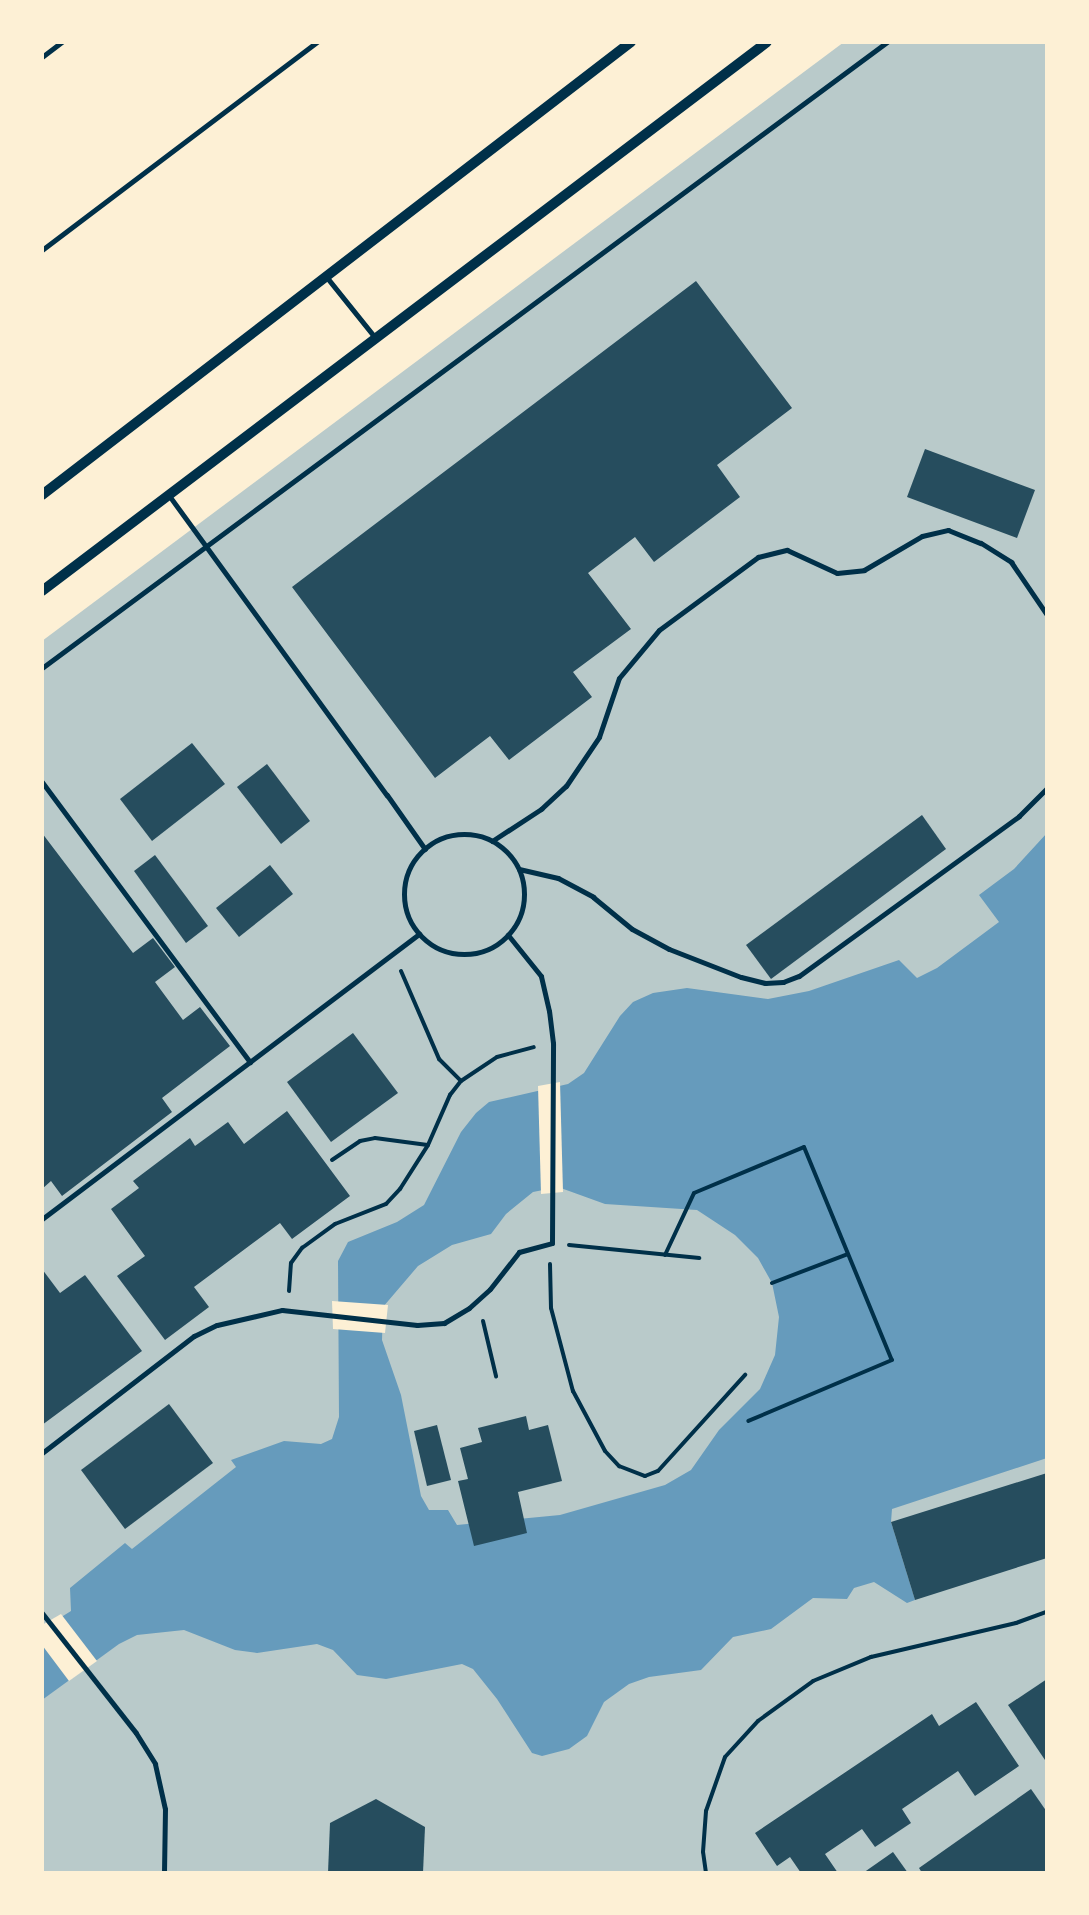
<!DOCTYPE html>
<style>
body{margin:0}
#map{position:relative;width:1089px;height:1915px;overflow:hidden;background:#fdf0d5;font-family:"IBM Plex Sans",sans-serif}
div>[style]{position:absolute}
.green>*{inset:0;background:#b9caca}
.water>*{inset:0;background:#669bbc}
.pier>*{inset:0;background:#fdf0d5}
.building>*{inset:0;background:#264d5e}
.path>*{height:4px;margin:-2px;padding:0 2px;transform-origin:2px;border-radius:2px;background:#003049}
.service>*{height:4.5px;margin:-2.25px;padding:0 2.25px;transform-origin:2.25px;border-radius:2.25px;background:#003049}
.pedestrian>*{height:5px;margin:-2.5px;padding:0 2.5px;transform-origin:2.5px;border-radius:2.5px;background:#003049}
.pedestrian>.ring{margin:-2.5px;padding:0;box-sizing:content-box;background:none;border:5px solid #003049;border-radius:50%}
.tertiary>*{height:10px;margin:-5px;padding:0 5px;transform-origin:5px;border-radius:5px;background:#003049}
span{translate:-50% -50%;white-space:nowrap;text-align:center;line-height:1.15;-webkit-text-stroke:6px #fdf0d5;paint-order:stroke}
.frame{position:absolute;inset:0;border:44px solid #fdf0d5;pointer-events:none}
</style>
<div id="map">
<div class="green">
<div style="clip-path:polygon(844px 42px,1047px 42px,1047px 1873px,42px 1873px,42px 641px)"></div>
</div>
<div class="water">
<div style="clip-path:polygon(evenodd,1047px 833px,1047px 1458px,892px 1509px,891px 1522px,915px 1600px,907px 1603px,874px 1582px,854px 1588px,847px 1599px,813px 1598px,771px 1629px,733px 1637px,701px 1670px,649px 1677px,629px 1684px,604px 1702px,587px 1736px,569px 1749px,542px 1756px,532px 1753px,497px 1699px,473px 1669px,462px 1664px,386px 1679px,357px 1675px,333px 1650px,317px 1644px,257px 1653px,235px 1650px,184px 1630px,137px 1635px,119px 1644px,42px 1700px,42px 1629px,71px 1611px,70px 1588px,125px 1543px,132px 1549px,236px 1467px,231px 1460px,284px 1441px,321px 1444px,332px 1439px,339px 1417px,338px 1261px,348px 1242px,397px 1222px,424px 1205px,461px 1132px,476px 1113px,489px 1102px,568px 1084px,584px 1073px,620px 1016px,633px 1002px,653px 993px,687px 988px,768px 999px,809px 991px,899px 960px,917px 978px,937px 968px,999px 922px,979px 895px,1014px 869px,1047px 833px,558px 1187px,605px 1204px,697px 1210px,735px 1235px,758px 1258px,772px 1283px,779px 1317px,775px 1355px,760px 1389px,719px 1430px,691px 1470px,665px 1485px,560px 1515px,457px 1525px,448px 1510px,429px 1510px,421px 1496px,401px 1395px,382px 1340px,383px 1307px,418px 1266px,452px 1245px,491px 1234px,506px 1214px,533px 1192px,558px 1187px)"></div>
</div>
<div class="pier">
<div style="clip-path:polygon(560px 1082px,563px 1192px,541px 1194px,538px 1086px)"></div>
<div style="clip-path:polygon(332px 1301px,388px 1305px,385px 1333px,333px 1329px)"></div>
<div style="clip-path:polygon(61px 1614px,97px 1661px,69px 1681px,42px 1645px,42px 1625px)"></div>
</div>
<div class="building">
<div style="clip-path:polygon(696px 281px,792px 408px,717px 465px,740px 497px,654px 562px,635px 537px,588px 573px,631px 629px,573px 672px,592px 697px,509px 760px,490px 736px,435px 778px,292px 587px)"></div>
<div style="clip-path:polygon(925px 449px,1035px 490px,1017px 538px,907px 497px)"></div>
<div style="clip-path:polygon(192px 743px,225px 784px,152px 841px,120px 799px)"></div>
<div style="clip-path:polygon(267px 764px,310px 821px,281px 844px,237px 787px)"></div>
<div style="clip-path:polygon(922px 815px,946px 849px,771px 979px,746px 945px)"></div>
<div style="clip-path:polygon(42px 833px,133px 953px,153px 938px,175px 967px,155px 982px,183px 1020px,200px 1007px,230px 1046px,162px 1098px,172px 1112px,62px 1196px,51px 1181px,42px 1189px)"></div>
<div style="clip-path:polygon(155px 855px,208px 926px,186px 943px,134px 871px)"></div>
<div style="clip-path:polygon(270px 865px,293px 894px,239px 937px,216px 908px)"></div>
<div style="clip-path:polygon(353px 1033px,398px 1093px,331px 1142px,287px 1082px)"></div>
<div style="clip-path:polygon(287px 1111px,350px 1196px,292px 1239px,280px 1223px,194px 1287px,209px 1307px,165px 1340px,117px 1276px,145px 1256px,111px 1209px,139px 1188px,133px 1181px,190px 1138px,195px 1146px,228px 1122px,244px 1144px)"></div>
<div style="clip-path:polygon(42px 1269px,60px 1293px,85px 1275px,142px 1351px,42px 1425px)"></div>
<div style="clip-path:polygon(169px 1404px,213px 1463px,125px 1529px,81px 1470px)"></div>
<div style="clip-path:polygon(526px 1416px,529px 1430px,548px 1425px,562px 1481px,518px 1492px,527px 1533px,474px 1546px,458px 1481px,468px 1479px,460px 1448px,482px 1442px,478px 1428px)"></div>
<div style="clip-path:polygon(437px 1425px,451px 1480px,427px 1486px,414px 1431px)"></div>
<div style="clip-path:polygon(1047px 1473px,1047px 1558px,915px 1600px,891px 1522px)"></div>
<div style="clip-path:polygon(1047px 1679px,1047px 1763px,1008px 1705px)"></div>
<div style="clip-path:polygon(976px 1702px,1019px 1766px,975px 1796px,958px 1771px,902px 1809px,911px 1823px,875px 1847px,862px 1829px,825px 1854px,838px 1873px,801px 1873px,790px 1857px,777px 1866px,755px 1833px,932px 1714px,939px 1726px)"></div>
<div style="clip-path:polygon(1031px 1789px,1047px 1812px,1047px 1873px,922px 1873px,919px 1868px)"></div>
<div style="clip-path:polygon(376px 1799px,425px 1827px,423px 1873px,328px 1873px,330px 1823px)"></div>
<div style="clip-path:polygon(893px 1852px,908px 1873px,863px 1873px)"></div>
</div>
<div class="path">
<div style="left:401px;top:971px;width:96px;rotate:66.6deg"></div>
<div style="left:439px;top:1059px;width:31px;rotate:45deg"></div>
<div style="left:332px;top:1160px;width:34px;rotate:-34deg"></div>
<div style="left:360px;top:1141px;width:15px;rotate:-11deg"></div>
<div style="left:375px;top:1138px;width:53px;rotate:7.5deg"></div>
<div style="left:569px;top:1245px;width:131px;rotate:5.7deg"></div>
<div style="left:665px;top:1255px;width:68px;rotate:-64.9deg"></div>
<div style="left:694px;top:1193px;width:119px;rotate:-22.7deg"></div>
<div style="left:804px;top:1147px;width:230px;rotate:67.6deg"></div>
<div style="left:892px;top:1360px;width:156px;rotate:157deg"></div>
<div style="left:550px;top:1264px;width:44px;rotate:88.7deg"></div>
<div style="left:551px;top:1308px;width:86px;rotate:75.2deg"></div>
<div style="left:573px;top:1391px;width:68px;rotate:61.9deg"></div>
<div style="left:605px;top:1451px;width:21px;rotate:47deg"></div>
<div style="left:619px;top:1466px;width:28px;rotate:21deg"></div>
<div style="left:645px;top:1476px;width:14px;rotate:-21deg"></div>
<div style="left:658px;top:1471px;width:130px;rotate:-47.8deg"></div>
<div style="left:772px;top:1283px;width:81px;rotate:-20.9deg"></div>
<div style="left:289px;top:1291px;width:28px;rotate:-86deg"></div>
<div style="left:291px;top:1263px;width:19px;rotate:-54deg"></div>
<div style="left:302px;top:1248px;width:41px;rotate:-36deg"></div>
<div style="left:335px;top:1224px;width:55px;rotate:-21.4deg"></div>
<div style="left:386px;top:1204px;width:21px;rotate:-47deg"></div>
<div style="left:400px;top:1189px;width:52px;rotate:-57.5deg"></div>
<div style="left:428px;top:1145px;width:55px;rotate:-66.3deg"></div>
<div style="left:450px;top:1095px;width:18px;rotate:-52deg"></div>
<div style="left:461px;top:1081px;width:43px;rotate:-33.7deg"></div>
<div style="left:497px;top:1057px;width:38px;rotate:-15deg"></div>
<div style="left:483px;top:1321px;width:57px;rotate:76.7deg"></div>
<div style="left:706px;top:1873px;width:21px;rotate:-98deg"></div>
<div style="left:703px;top:1852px;width:41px;rotate:-85.8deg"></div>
<div style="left:706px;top:1811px;width:57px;rotate:-70.6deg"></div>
<div style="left:725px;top:1757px;width:49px;rotate:-47.5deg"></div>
<div style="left:758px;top:1721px;width:68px;rotate:-36deg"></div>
<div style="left:813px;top:1681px;width:63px;rotate:-22.5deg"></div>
<div style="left:871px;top:1657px;width:149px;rotate:-13.2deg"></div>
<div style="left:1016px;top:1623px;width:33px;rotate:-20deg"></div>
</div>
<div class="service">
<div style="left:42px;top:57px;width:25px;rotate:-37deg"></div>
<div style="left:42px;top:250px;width:345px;rotate:-37.1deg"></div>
<div style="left:326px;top:276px;width:78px;rotate:51.2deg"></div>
<div style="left:169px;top:495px;width:371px;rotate:54deg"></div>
<div style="left:42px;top:668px;width:1052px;rotate:-36.53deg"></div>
</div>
<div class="pedestrian">
<div style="left:42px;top:782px;width:349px;rotate:53.4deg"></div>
<div style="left:387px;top:795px;width:66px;rotate:54.9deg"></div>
<div class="ring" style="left:404px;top:834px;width:115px;height:115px"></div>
<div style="left:492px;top:841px;width:59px;rotate:-33.1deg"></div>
<div style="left:541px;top:809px;width:34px;rotate:-43deg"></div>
<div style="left:566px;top:786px;width:59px;rotate:-56deg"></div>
<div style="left:599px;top:737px;width:62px;rotate:-71.3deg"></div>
<div style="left:619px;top:678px;width:62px;rotate:-50.2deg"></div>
<div style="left:659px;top:630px;width:123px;rotate:-36.4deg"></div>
<div style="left:758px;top:557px;width:30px;rotate:-14deg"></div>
<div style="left:787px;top:550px;width:55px;rotate:24.7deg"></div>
<div style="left:837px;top:573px;width:27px;rotate:-6deg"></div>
<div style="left:864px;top:570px;width:67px;rotate:-30.4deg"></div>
<div style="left:922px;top:536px;width:27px;rotate:-13deg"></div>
<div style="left:948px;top:530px;width:35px;rotate:22deg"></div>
<div style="left:981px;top:543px;width:36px;rotate:32deg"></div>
<div style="left:1011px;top:562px;width:64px;rotate:55.8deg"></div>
<div style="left:519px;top:869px;width:40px;rotate:13deg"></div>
<div style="left:558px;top:878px;width:40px;rotate:28deg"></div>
<div style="left:593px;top:897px;width:50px;rotate:39.4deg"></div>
<div style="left:632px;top:929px;width:42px;rotate:28.4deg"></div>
<div style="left:669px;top:949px;width:77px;rotate:21.3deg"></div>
<div style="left:741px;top:977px;width:25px;rotate:14deg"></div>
<div style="left:765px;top:983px;width:18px;rotate:-3deg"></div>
<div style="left:783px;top:982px;width:17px;rotate:-21deg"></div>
<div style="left:799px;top:976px;width:272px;rotate:-36deg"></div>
<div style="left:1019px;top:816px;width:40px;rotate:-45deg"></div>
<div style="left:42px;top:1219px;width:473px;rotate:-37.1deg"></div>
<div style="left:42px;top:1453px;width:192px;rotate:-37.6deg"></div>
<div style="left:194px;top:1336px;width:25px;rotate:-26deg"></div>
<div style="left:217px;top:1325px;width:67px;rotate:-13deg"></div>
<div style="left:282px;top:1310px;width:136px;rotate:6.3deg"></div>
<div style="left:417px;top:1325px;width:27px;rotate:-4deg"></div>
<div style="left:444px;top:1323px;width:29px;rotate:-31deg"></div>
<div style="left:469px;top:1308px;width:28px;rotate:-42deg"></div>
<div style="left:490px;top:1289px;width:47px;rotate:-51.9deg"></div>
<div style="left:519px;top:1252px;width:34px;rotate:-15deg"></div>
<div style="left:552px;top:1243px;width:200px;rotate:-89.7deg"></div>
<div style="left:553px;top:1043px;width:32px;rotate:-97deg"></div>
<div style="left:549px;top:1011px;width:36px;rotate:-103deg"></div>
<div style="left:541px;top:976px;width:53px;rotate:-128.8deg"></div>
<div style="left:42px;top:1613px;width:152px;rotate:51.9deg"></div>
<div style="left:136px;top:1733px;width:36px;rotate:58deg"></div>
<div style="left:155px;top:1764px;width:46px;rotate:77.5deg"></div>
<div style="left:165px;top:1809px;width:64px;rotate:90.9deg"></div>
</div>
<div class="tertiary">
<div style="left:42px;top:495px;width:743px;rotate:-37.56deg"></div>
<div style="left:42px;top:591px;width:909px;rotate:-37.13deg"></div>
</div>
<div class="frame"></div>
</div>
